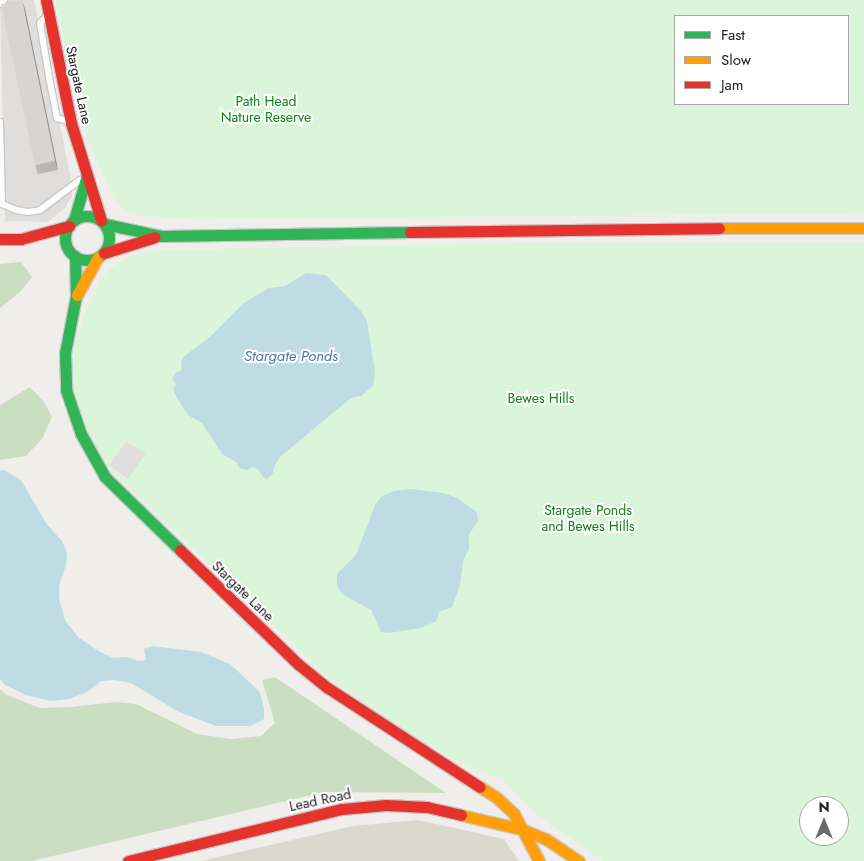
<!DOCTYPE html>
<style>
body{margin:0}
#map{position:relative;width:864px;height:861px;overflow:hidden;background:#f0eeeb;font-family:Jost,sans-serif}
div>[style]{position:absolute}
.residential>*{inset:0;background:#dfdedc}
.construction>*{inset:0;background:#d9d9cd}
.forest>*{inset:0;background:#cbdec1}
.park>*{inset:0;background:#daf5da}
.parking>*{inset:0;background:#e0dfde}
.water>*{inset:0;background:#bfdbe3}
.roads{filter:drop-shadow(1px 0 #c9c8c7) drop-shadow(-1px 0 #c9c8c7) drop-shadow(0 1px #c9c8c7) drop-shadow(0 -1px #c9c8c7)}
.lane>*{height:6px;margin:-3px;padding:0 3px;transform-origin:3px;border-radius:3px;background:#fdfcfc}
.fast>*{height:11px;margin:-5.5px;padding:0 5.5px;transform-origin:5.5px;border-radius:5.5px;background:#30b455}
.fast>.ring{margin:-5.5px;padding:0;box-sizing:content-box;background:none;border:11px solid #30b455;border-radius:50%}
.slow>*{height:11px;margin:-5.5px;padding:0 5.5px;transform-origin:5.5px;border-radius:5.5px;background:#ff9f0a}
.jam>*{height:11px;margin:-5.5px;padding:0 5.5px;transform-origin:5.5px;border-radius:5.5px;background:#e5322d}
.wall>*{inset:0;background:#b9b6b5}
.shaded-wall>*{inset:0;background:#969493}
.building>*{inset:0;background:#d7d4d2}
span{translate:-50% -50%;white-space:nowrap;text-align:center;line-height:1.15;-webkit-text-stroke:4px #fff;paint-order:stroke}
.street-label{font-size:14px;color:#222}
.park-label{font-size:14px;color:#0c8416}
.water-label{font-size:15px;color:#4a7aab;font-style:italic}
.legend{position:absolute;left:674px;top:15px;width:175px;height:90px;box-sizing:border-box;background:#fff;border:1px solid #a7a7a7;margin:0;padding:6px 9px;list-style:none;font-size:15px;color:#222}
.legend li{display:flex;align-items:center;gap:10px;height:25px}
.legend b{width:25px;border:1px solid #a7a7a7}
.north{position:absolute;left:799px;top:796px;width:50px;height:50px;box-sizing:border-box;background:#fff;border:1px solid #a7a7a7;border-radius:50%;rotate:0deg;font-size:14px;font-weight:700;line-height:20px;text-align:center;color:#222}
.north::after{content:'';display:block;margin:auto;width:18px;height:22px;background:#6a6968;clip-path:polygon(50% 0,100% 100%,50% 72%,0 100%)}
</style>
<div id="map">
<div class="residential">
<div style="clip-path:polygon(0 0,34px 0,70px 174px,72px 195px,65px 208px,48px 222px,5px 221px)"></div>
</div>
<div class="construction">
<div style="clip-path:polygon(418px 820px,504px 839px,519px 861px,201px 861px,353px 826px)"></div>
</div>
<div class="forest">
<div style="clip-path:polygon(21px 262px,32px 277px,20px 292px,0 308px,0 264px)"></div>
<div style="clip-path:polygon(30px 387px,44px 402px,52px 417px,42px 439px,26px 456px,0 460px,0 405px)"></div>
<div style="clip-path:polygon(275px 677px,446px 793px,324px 792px,32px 861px,0 861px,0 689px,7px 695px,40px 708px,71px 707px,116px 702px,136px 704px,197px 734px,231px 739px,261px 736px,275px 723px,262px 680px)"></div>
</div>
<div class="park">
<div style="clip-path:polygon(evenodd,55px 0,864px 0,864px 213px,195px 219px,140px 216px,127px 211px,113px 197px,85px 133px,55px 0,675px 16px,848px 16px,848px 104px,675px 104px,675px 16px)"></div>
<div style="clip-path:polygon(evenodd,553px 242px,864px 242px,864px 861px,603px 861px,539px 816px,504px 781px,468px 767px,419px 739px,379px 714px,323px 673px,105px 464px,92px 442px,72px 383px,75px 344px,85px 313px,99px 282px,111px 268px,127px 258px,148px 252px,174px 250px,553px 242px,809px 806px,839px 806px,839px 836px,809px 836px,809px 806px)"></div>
</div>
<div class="parking">
<div style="clip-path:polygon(126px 442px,146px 453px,128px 479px,109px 465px)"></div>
</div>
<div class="water">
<div style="clip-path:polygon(306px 273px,326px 275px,361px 311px,367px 321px,375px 373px,373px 386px,361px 396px,351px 398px,280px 457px,274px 467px,273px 473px,267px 479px,262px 476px,259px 470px,253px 467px,247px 470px,239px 468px,236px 462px,222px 454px,202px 423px,188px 415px,180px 403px,173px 390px,176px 384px,172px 378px,176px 372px,181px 371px,182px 358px,210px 337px,244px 303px,269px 288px,285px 286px)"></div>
<div style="clip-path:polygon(4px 470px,21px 480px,46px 523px,62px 541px,67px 553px,66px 565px,59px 585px,59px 599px,65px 620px,78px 637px,100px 652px,114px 658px,127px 657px,138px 661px,146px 660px,144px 649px,152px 646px,201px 652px,230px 664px,260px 692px,264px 708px,264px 719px,250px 726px,216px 726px,179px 712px,131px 683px,115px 680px,101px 681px,87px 692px,70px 699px,50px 701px,26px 695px,5px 685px,0 679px,0 471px)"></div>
<div style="clip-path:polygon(411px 489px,443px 493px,457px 498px,477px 512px,478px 521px,469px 534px,469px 549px,463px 561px,460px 585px,452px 607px,439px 612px,436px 621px,421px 628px,389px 633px,381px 632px,371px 610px,342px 594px,337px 586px,337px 574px,356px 555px,375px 505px,382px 496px,394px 491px)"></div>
</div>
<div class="roads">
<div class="lane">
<div style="left:0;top:4px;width:6px;rotate:-45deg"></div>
<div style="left:46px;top:17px;width:8px;rotate:135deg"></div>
<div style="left:40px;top:23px;width:55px;rotate:80.5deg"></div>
<div style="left:49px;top:77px;width:42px;rotate:79deg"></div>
<div style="left:57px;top:118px;width:10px;rotate:17deg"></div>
<div style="left:0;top:122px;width:82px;rotate:88.6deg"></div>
<div style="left:2px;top:204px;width:15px;rotate:23deg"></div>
<div style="left:16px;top:210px;width:12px;rotate:9deg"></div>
<div style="left:28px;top:212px;width:12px;rotate:-9deg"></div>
<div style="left:40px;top:210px;width:50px;rotate:-36.9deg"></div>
</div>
<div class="fast">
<div class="ring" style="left:65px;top:216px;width:33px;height:33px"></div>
<div style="left:74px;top:220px;width:47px;rotate:-73.9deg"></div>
<div style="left:105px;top:224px;width:57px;rotate:12.1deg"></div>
<div style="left:161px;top:236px;width:249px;rotate:-0.9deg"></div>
<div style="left:75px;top:256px;width:40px;rotate:88.6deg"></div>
<div style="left:76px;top:296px;width:58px;rotate:100.9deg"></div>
<div style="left:65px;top:353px;width:37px;rotate:88deg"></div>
<div style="left:66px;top:390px;width:46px;rotate:71.2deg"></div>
<div style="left:81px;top:434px;width:49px;rotate:60.8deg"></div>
<div style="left:105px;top:477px;width:105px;rotate:44.2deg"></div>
</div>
<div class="slow">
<div style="left:719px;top:228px;width:145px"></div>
<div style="left:77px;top:295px;width:43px;rotate:-61.1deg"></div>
<div style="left:480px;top:787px;width:19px;rotate:32deg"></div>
<div style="left:496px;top:797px;width:25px;rotate:43deg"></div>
<div style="left:514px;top:814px;width:53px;rotate:62deg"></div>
<div style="left:461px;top:815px;width:62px;rotate:13.1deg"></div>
<div style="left:521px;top:829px;width:27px;rotate:22deg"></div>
<div style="left:546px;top:839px;width:40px;rotate:34deg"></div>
</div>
<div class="jam">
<div style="left:46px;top:0;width:126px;rotate:78.5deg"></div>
<div style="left:71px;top:123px;width:102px;rotate:72.8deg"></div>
<div style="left:410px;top:232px;width:309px;rotate:-0.7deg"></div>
<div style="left:0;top:239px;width:21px"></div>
<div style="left:21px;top:239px;width:50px;rotate:-15.2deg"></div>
<div style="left:104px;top:253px;width:53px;rotate:-17.4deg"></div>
<div style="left:180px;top:550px;width:164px;rotate:44deg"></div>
<div style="left:298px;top:664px;width:38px;rotate:39deg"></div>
<div style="left:328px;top:688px;width:181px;rotate:33.1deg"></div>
<div style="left:128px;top:861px;width:220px;rotate:-13.7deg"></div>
<div style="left:342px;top:809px;width:44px;rotate:-5.2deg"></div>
<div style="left:386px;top:805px;width:41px;rotate:2.8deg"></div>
<div style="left:427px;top:807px;width:35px;rotate:13deg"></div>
</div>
</div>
<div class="wall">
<div style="clip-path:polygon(25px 9px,58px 170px,38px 174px,35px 165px)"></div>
</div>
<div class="shaded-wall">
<div style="clip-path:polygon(22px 0,25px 9px,58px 170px,55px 161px)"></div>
</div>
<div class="building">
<div style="clip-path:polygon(22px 0,55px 161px,35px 165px,1px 4px)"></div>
</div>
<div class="street-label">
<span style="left:79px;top:85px;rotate:78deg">Stargate Lane</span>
<span style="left:243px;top:591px;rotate:44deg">Stargate Lane</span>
<span style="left:320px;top:800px;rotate:-12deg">Lead Road</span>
</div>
<div class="park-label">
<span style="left:266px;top:109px">Path Head<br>Nature Reserve</span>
<span style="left:541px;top:398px">Bewes Hills</span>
<span style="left:588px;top:518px">Stargate Ponds<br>and Bewes Hills</span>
</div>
<div class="water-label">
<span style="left:291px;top:357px">Stargate Ponds</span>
</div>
<ul class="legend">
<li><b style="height:6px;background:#30b455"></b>Fast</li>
<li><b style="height:6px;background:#ff9f0a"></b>Slow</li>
<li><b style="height:6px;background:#e5322d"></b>Jam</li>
</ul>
<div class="north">N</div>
</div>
